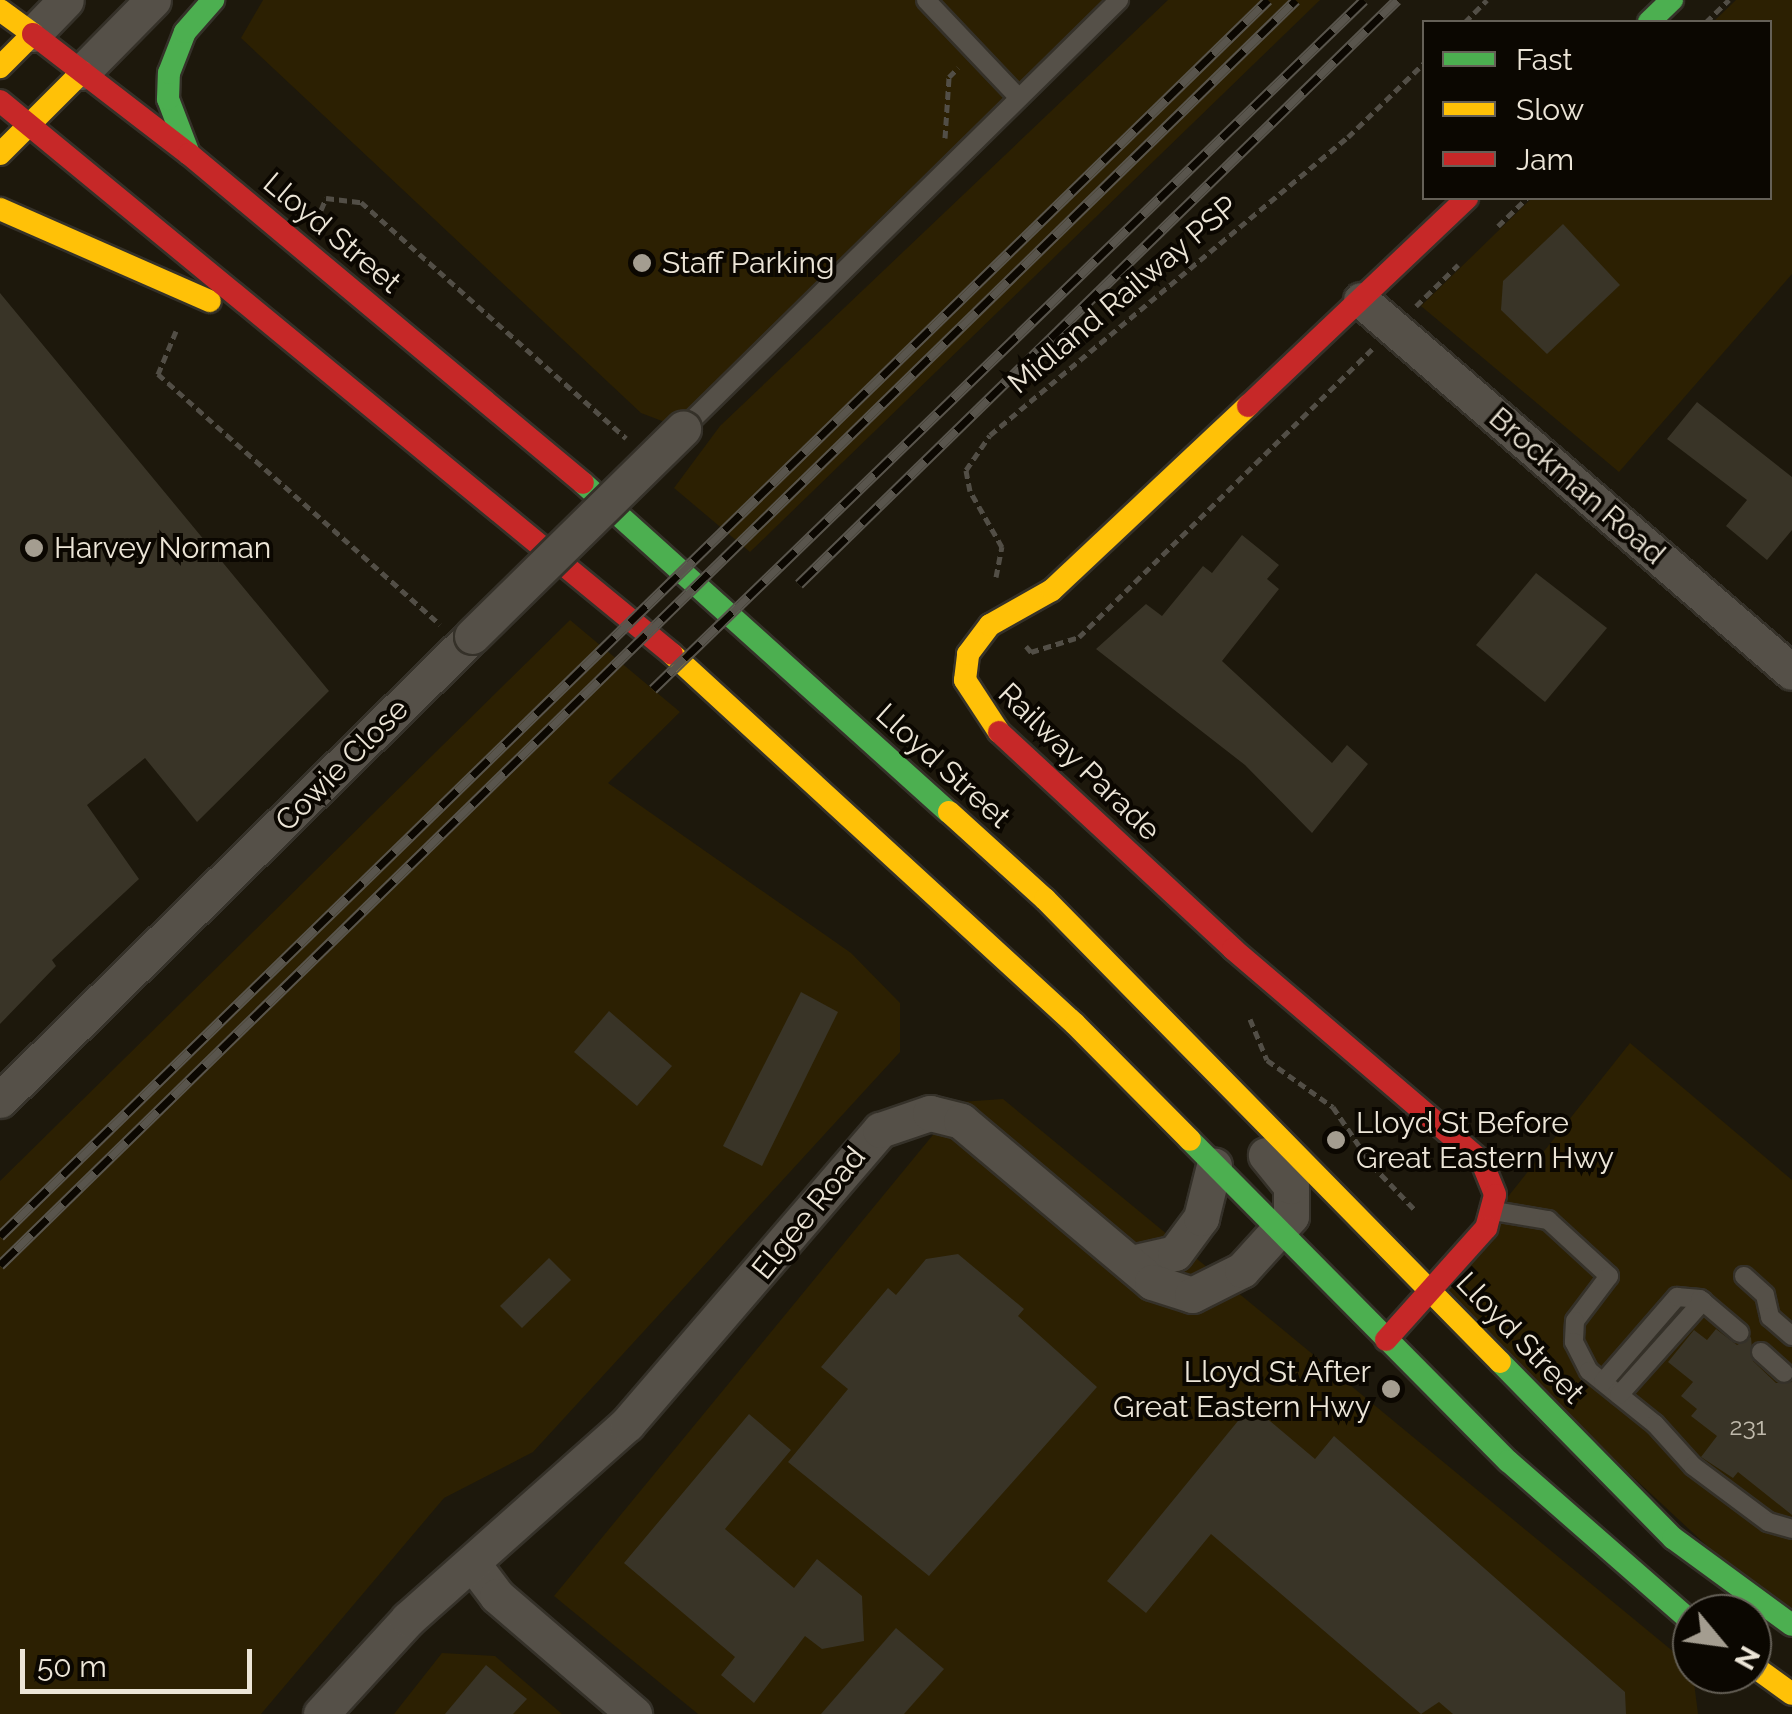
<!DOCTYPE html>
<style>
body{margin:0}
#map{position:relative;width:1792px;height:1714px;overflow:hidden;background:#1d180c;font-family:Raleway,sans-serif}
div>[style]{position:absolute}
.built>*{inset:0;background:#2c2002}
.building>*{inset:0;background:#393427}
.path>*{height:5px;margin-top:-2.5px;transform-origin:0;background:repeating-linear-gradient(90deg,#524e46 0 8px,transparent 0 13px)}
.roads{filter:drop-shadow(2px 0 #353129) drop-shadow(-2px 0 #353129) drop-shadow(0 2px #353129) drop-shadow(0 -2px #353129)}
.lane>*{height:18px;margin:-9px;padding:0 9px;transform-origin:9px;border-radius:9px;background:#555048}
.street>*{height:35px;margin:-17.5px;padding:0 17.5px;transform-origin:17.5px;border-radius:17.5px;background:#555048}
.fast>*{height:22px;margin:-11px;padding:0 11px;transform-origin:11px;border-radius:11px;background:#4caf50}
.slow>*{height:22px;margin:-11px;padding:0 11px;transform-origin:11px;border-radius:11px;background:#ffc107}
.jam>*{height:22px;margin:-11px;padding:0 11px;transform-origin:11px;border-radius:11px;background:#c62828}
.rail>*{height:11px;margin-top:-5.5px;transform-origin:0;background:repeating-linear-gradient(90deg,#0b0701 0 22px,#59554d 0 44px);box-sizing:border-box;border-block:2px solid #59554d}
.bridges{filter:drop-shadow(2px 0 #353129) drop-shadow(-2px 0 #353129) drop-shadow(0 2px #353129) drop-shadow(0 -2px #353129)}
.street-bridge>*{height:35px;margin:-17.5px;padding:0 17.5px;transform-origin:17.5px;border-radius:17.5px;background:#555048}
.dots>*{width:28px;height:28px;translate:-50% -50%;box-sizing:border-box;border:5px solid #0b0701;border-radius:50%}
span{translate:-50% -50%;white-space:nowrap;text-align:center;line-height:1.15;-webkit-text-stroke:8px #0b0701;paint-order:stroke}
.number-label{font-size:25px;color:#bfb9ab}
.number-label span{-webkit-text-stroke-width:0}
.street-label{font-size:30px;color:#ece5d7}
.poi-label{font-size:30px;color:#ece5d7}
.left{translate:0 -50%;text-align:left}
.right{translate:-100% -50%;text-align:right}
.legend{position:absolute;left:1422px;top:20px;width:350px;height:180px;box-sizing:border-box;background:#0b0701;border:2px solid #656057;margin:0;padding:12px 18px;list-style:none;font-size:30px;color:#ece5d7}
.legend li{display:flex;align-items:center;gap:20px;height:50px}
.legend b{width:50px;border:2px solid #656057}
.north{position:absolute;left:1672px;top:1594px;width:100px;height:100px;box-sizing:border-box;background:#0b0701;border:2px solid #656057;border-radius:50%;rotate:119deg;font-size:28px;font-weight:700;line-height:40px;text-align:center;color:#ece5d7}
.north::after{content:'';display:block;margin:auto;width:35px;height:45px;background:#a49d90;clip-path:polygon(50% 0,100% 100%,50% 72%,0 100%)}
.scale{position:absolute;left:20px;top:1649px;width:232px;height:45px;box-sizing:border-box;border:5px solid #ece5d7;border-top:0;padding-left:12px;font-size:30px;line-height:35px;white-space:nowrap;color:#ece5d7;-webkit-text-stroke:8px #0b0701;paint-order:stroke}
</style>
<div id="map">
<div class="built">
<div style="clip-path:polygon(263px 0,1129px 0,683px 429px,641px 413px,241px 38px)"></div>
<div style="clip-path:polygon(1168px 0,1320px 0,750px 552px,674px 488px,720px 426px)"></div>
<div style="clip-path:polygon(1736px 0,1792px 0,1792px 274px,1619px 472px,1421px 306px,1532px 198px,1770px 198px,1770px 22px,1713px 22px)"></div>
<div style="clip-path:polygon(570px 620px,680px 712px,608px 783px,851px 953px,900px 1003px,900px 1052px,533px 1452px,444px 1498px,261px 1714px,0 1714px,0 1181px)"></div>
<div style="clip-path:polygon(1630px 1043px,1792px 1180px,1792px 1625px,1433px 1291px)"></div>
<div style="clip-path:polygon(1003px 1099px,1692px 1667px,1698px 1714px,698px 1714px,554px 1596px,960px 1102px)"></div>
<div style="clip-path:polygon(442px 1653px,495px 1656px,562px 1714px,394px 1714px)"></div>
</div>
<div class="building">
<div style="clip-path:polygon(1563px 224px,1620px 285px,1547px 354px,1501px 310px,1503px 281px)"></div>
<div style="clip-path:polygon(0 293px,329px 691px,197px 822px,145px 758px,87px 805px,139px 879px,52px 960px,56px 966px,0 1024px)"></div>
<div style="clip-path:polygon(1697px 402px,1792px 477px,1792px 530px,1767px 560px,1726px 526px,1747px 500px,1667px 439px)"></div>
<div style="clip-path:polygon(1242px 535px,1279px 565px,1267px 579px,1279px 589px,1222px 661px,1332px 763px,1347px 745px,1368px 764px,1312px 833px,1245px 765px,1096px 649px,1146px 604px,1162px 616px,1203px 566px,1212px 573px)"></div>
<div style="clip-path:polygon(1536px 573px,1607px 628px,1545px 702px,1476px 645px)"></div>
<div style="clip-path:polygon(801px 992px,838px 1012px,762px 1166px,723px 1146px)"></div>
<div style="clip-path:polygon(609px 1011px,672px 1066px,637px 1106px,574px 1052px)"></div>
<div style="clip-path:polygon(958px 1254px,1024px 1309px,1018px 1316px,1097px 1387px,929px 1576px,788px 1462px,848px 1389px,821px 1367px,888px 1288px,896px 1295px,926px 1259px)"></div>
<div style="clip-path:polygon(549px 1258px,571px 1280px,522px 1328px,500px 1306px)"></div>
<div style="clip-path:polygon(1716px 1329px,1737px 1345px,1751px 1337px,1753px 1361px,1776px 1383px,1792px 1382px,1792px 1515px,1738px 1472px,1733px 1478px,1701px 1457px,1717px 1436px,1691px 1416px,1697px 1409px,1681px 1396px,1693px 1382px,1668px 1362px,1694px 1330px,1707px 1340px)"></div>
<div style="clip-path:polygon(1251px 1405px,1315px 1459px,1334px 1436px,1625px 1692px,1626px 1714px,1453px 1714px,1439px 1702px,1421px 1714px,1211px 1534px,1146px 1613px,1107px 1581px)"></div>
<div style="clip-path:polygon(749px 1414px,791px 1450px,725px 1529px,794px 1588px,817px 1559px,862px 1596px,864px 1641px,822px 1649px,805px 1636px,754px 1703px,721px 1675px,735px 1657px,624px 1563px)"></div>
<div style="clip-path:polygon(896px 1628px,944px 1669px,904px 1714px,821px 1714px)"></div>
<div style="clip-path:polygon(486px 1665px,527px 1699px,513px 1714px,445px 1714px)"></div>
</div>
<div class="path">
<div style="left:1465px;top:22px;width:31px;rotate:-45deg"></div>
<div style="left:1706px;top:22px;width:32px;rotate:-44deg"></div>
<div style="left:945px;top:138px;width:61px;rotate:-86.2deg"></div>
<div style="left:949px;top:77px;width:13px;rotate:-45deg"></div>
<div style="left:321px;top:210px;width:13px;rotate:-67deg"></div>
<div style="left:326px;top:198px;width:35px;rotate:7deg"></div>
<div style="left:361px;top:202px;width:355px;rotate:41.7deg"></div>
<div style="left:1498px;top:226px;width:40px;rotate:-44deg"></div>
<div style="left:1416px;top:306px;width:59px;rotate:-44.3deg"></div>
<div style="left:176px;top:331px;width:47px;rotate:112.7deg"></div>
<div style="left:158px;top:374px;width:377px;rotate:41.6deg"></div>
<div style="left:996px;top:577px;width:31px;rotate:-79deg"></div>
<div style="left:1002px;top:547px;width:64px;rotate:-119.7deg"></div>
<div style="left:970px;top:491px;width:21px;rotate:-101deg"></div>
<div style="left:966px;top:470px;width:42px;rotate:-55.6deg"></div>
<div style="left:990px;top:435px;width:466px;rotate:-39.8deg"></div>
<div style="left:1348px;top:137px;width:106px;rotate:-44.2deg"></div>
<div style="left:1026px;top:646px;width:8px;rotate:50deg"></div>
<div style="left:1031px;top:652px;width:50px;rotate:-17.4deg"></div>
<div style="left:1079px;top:637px;width:411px;rotate:-44.5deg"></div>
<div style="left:1250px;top:1019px;width:44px;rotate:67.5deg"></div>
<div style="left:1267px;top:1060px;width:81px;rotate:35.5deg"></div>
<div style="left:1333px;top:1107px;width:70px;rotate:56.1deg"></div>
<div style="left:1372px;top:1165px;width:64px;rotate:46.3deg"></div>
</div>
<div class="roads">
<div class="lane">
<div style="left:926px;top:0;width:135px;rotate:46.5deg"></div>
<div style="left:683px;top:429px;width:612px;rotate:-44.54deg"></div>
<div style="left:1494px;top:1211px;width:55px;rotate:9.5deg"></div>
<div style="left:1548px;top:1220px;width:83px;rotate:42.6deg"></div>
<div style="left:1609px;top:1276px;width:56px;rotate:127.1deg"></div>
<div style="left:1575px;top:1321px;width:21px;rotate:93deg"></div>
<div style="left:1574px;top:1342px;width:33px;rotate:63deg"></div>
<div style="left:1589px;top:1371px;width:85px;rotate:38.8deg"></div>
<div style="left:1655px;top:1424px;width:57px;rotate:47.9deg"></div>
<div style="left:1693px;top:1466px;width:94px;rotate:36.7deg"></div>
<div style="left:1768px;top:1522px;width:25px;rotate:16deg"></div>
<div style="left:1744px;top:1276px;width:28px;rotate:42deg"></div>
<div style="left:1765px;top:1295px;width:23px;rotate:77deg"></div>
<div style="left:1770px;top:1317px;width:29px;rotate:41deg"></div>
<div style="left:1761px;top:1352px;width:31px;rotate:42deg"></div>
<div style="left:1603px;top:1382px;width:113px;rotate:-49deg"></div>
<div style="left:1677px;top:1297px;width:23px;rotate:5deg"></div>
<div style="left:1700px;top:1299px;width:52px;rotate:40.4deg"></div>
<div style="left:1619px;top:1395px;width:126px;rotate:-48.2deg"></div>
</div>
<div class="street">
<div style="left:33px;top:34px;width:47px;rotate:-45.9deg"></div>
<div style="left:82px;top:72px;width:101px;rotate:-45.4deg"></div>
<div style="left:1361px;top:300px;width:569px;rotate:40.8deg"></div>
<div style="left:0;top:1100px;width:662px;rotate:-44.51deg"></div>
<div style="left:1131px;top:1263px;width:45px;rotate:-12.8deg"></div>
<div style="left:1175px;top:1253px;width:44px;rotate:-53.4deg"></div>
<div style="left:1201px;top:1218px;width:54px;rotate:-76deg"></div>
<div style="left:473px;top:1564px;width:40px;rotate:53deg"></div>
<div style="left:497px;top:1596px;width:181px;rotate:40.7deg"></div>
<div style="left:321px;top:1714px;width:129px;rotate:-47.5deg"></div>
<div style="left:408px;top:1619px;width:293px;rotate:-41.7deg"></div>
<div style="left:627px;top:1424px;width:388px;rotate:-49.3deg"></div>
<div style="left:880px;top:1130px;width:53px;rotate:-18.8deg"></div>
<div style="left:930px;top:1113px;width:32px;rotate:14deg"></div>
<div style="left:961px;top:1121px;width:250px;rotate:40.1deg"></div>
<div style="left:1152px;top:1282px;width:42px;rotate:18deg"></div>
<div style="left:1192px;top:1295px;width:56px;rotate:-26.6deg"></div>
<div style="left:1242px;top:1270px;width:73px;rotate:-47.8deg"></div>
<div style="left:1291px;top:1216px;width:30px;rotate:-90deg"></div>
<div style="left:1291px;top:1186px;width:40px;rotate:-129deg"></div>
</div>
<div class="fast">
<div style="left:1649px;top:22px;width:32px;rotate:-44deg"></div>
<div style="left:189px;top:154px;width:59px;rotate:-110.9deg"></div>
<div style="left:168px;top:99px;width:26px;rotate:-88deg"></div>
<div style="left:169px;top:73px;width:44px;rotate:-68.7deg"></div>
<div style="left:185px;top:32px;width:43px;rotate:-48.8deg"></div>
<div style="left:583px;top:483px;width:492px;rotate:42deg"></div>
<div style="left:1190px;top:1140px;width:452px;rotate:45.3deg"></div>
<div style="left:1508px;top:1461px;width:244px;rotate:41.2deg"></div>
<div style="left:1500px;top:1362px;width:247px;rotate:45.5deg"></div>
<div style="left:1673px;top:1538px;width:147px;rotate:36.2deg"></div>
</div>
<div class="slow">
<div style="left:0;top:10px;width:41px;rotate:36deg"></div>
<div style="left:33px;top:34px;width:47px;rotate:135deg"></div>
<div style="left:0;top:154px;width:116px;rotate:-45deg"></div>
<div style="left:0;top:209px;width:229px;rotate:23.7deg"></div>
<div style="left:672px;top:654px;width:547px;rotate:42.56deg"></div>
<div style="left:1075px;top:1024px;width:163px;rotate:45.2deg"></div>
<div style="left:999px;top:732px;width:62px;rotate:-123.2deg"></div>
<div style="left:965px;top:680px;width:26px;rotate:-83deg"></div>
<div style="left:968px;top:654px;width:36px;rotate:-53deg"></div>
<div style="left:990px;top:625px;width:71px;rotate:-29.4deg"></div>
<div style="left:1052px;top:590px;width:269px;rotate:-43.2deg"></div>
<div style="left:949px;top:812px;width:130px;rotate:42.2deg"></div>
<div style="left:1045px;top:899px;width:649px;rotate:45.5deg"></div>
<div style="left:1752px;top:1665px;width:49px;rotate:35.9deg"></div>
</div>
<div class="jam">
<div style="left:33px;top:34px;width:197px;rotate:37.6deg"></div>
<div style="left:189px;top:154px;width:513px;rotate:39.86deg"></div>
<div style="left:0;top:101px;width:870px;rotate:39.45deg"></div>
<div style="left:1248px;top:406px;width:302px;rotate:-43.5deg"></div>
<div style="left:999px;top:732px;width:319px;rotate:42.8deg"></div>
<div style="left:1233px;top:949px;width:328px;rotate:40.5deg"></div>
<div style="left:1482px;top:1162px;width:35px;rotate:68deg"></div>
<div style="left:1495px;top:1195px;width:34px;rotate:105deg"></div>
<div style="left:1486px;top:1228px;width:150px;rotate:131.8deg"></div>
</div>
</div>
<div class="rail">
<div style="left:799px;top:584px;width:836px;rotate:-44.32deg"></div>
<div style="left:653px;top:689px;width:990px;rotate:-44.1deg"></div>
<div style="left:0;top:1236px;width:1771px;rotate:-44.27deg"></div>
<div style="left:0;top:1265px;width:1811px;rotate:-44.31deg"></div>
</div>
<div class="bridges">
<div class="street-bridge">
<div style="left:472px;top:636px;width:296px;rotate:-44.5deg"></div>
</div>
</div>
<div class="dots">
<div style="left:642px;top:263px;background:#a49d90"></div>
<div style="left:34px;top:548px;background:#a49d90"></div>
<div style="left:1336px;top:1140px;background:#a49d90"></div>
<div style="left:1391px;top:1389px;background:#a49d90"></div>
</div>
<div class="number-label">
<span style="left:1748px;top:1426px">231</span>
</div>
<div class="street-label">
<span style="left:332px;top:233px;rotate:40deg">Lloyd Street</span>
<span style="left:1123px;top:295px;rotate:-40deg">Midland Railway PSP</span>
<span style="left:1577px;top:486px;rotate:41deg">Brockman Road</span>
<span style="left:1079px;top:762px;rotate:44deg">Railway Parade</span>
<span style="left:342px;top:765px;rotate:-45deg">Cowie Close</span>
<span style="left:943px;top:766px;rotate:42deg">Lloyd Street</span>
<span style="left:809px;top:1213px;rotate:-51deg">Elgee Road</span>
<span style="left:1520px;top:1338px;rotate:46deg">Lloyd Street</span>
</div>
<div class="poi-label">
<span class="left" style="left:662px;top:263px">Staff Parking</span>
<span class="left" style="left:54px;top:548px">Harvey Norman</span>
<span class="left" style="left:1356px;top:1140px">Lloyd St Before<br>Great Eastern Hwy</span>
<span class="right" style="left:1371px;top:1389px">Lloyd St After<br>Great Eastern Hwy</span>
</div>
<ul class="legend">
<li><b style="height:12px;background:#4caf50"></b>Fast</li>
<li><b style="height:12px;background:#ffc107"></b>Slow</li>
<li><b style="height:12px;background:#c62828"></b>Jam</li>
</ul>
<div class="north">N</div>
<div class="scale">50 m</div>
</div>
